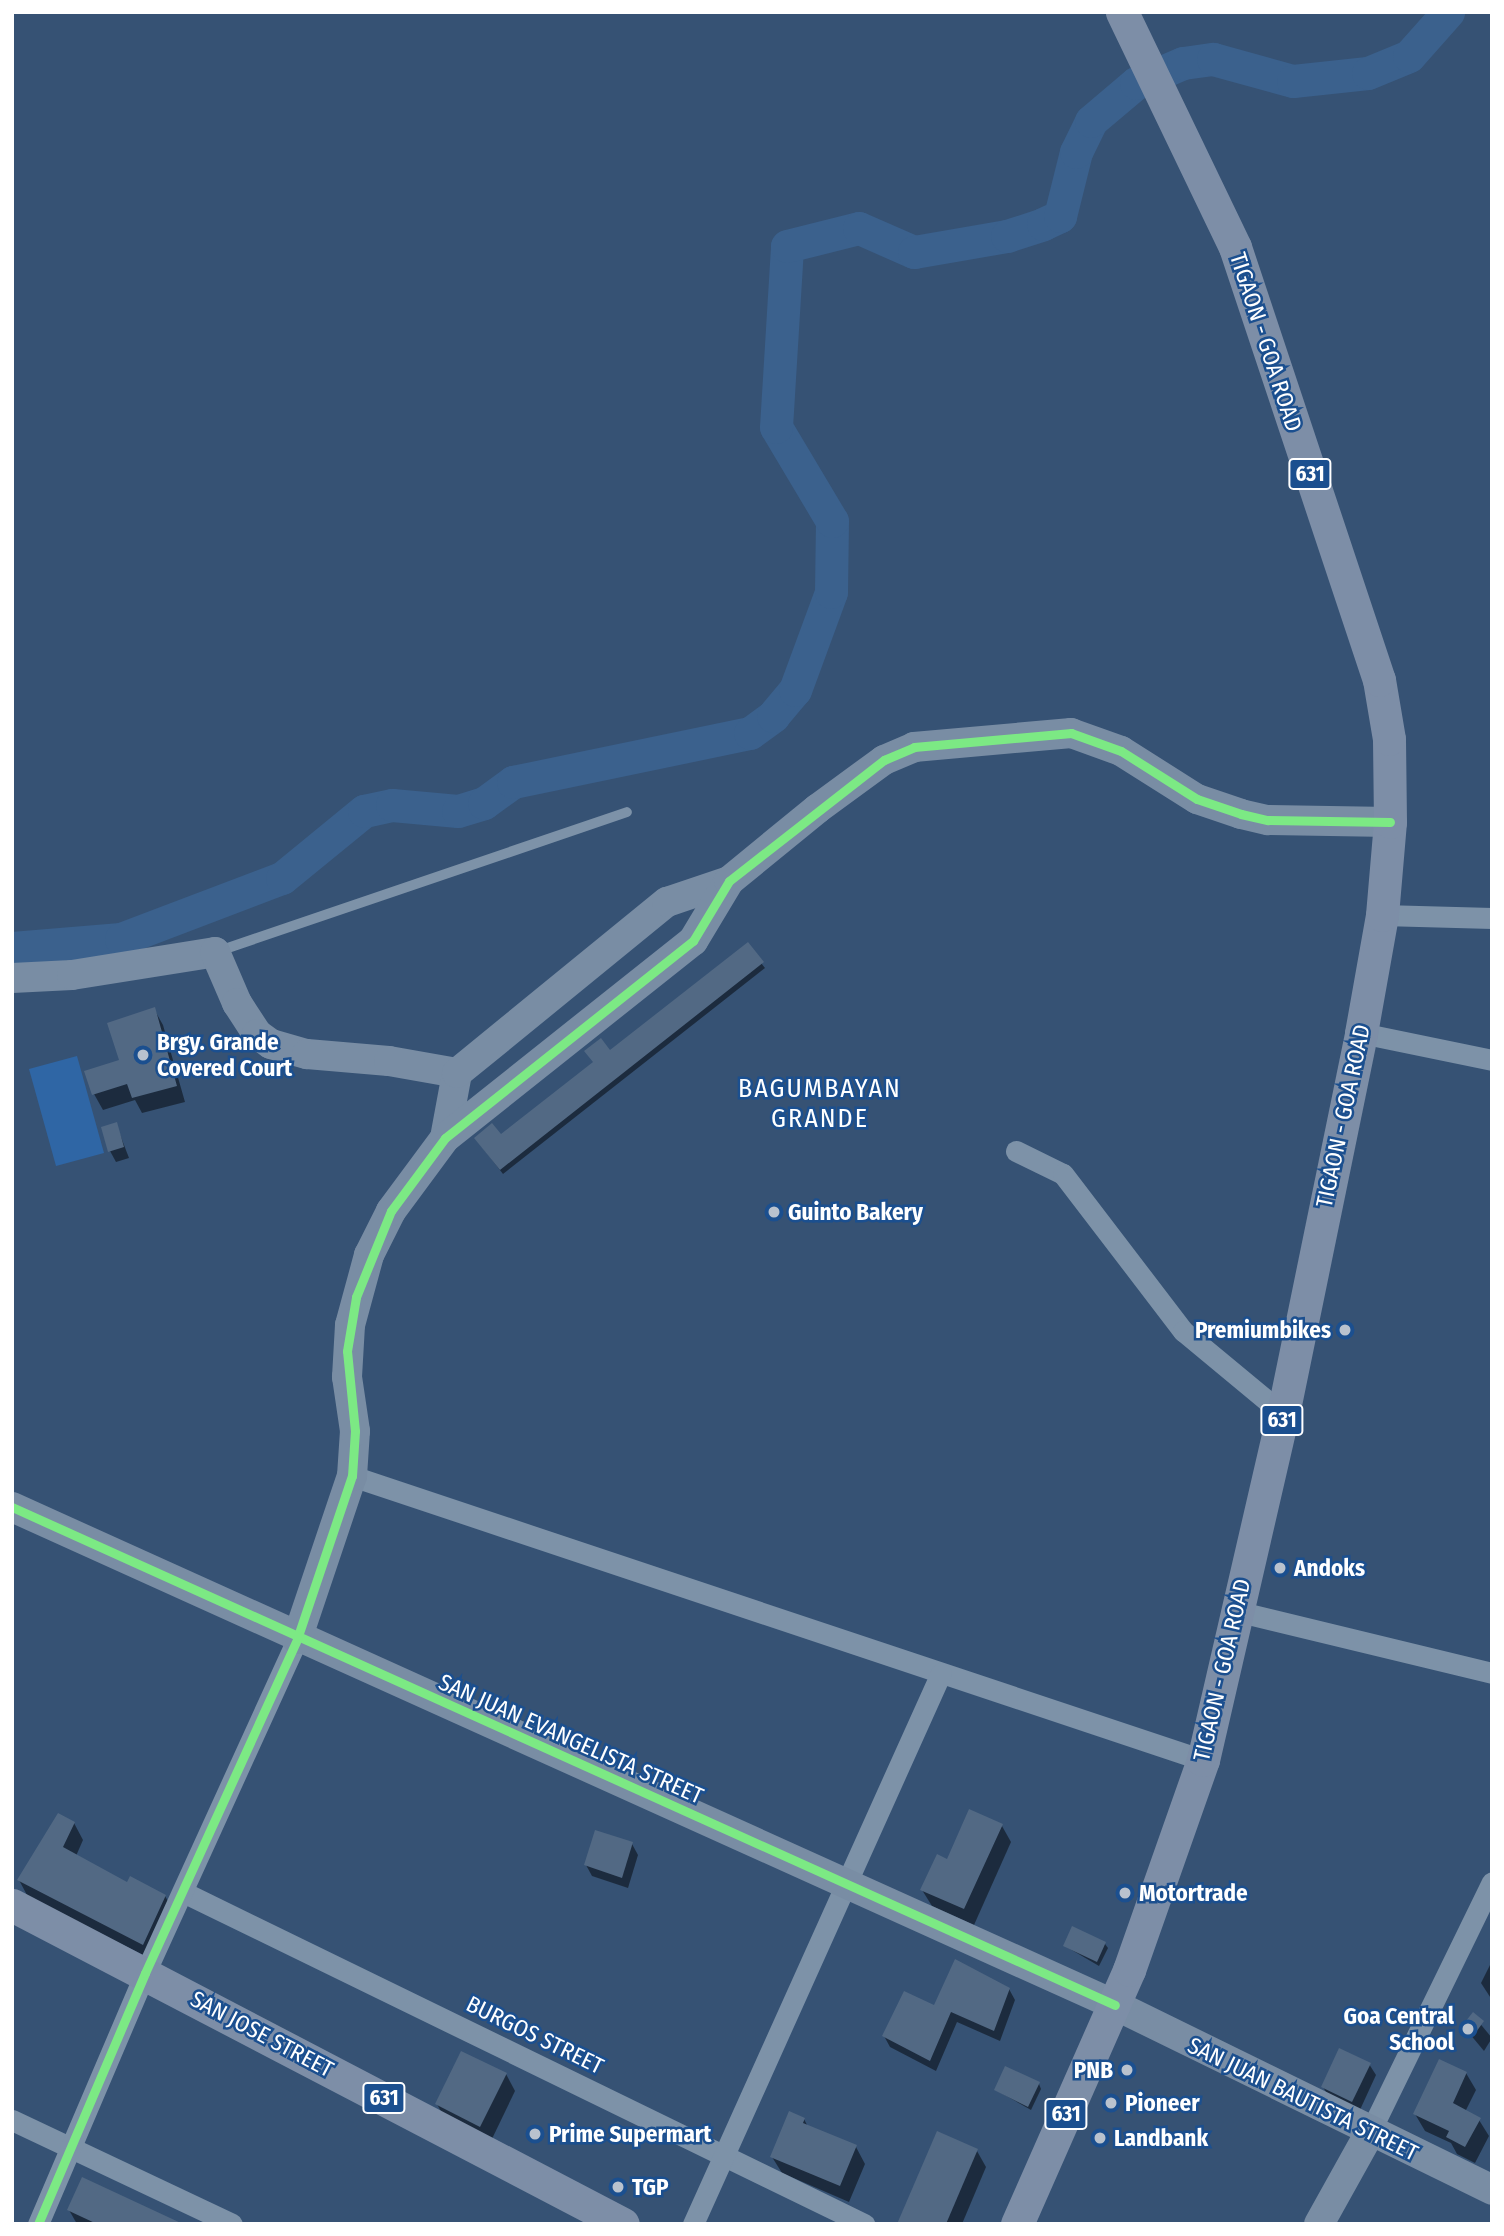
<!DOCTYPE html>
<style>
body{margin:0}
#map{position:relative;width:1504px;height:2236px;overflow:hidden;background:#365274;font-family:"Fira Sans Condensed",sans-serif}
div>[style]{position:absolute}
.green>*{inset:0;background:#2f66a5}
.shadow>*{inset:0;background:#0007}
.river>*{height:33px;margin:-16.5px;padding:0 16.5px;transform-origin:16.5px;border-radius:16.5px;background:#3b618d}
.building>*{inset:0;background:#526984}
.lane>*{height:10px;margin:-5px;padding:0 5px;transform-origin:5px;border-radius:5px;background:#7d92a8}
.street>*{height:21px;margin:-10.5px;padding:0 10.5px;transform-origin:10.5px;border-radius:10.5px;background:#7d92a8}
.secondary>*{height:30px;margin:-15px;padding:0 15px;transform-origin:15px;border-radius:15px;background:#798da4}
.primary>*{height:33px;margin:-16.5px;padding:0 16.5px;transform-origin:16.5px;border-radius:16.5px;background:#7d8ea7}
.cycleway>*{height:9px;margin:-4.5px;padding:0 4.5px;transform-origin:4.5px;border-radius:4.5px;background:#7ce984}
.dots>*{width:19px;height:19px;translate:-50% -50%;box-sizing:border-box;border:4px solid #1b4f8f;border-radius:50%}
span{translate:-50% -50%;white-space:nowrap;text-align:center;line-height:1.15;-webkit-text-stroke:5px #1b4f8f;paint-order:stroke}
.shield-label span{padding:2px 5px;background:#1b4f8f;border:2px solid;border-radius:5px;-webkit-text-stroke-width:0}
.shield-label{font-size:21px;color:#fff;font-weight:700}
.street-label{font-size:23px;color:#fff}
.poi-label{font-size:23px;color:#fff;font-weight:700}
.left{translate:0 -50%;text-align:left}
.right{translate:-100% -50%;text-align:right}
.quarter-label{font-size:26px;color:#fff;letter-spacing:2px}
.frame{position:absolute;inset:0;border:14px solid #fff;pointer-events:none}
</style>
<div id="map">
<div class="green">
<div style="clip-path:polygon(77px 1056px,104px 1153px,56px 1166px,29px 1069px)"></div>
</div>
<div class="shadow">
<div style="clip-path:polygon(747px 945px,765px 968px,503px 1174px,479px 1143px,501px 1137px)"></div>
<div style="clip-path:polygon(154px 1009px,163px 1025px,185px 1102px,142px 1113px,135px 1100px,103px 1110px,94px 1094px,121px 1061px)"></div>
<div style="clip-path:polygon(116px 1124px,129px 1158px,116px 1162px,110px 1151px)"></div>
<div style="clip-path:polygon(74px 1823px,83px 1840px,76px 1856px,128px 1884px,165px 1896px,175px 1913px,153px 1960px,28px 1897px,19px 1880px)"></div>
<div style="clip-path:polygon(1002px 1826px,1011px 1842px,974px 1925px,932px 1906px,922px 1890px,948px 1861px)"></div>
<div style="clip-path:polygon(632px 1844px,638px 1855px,628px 1888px,592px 1876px,586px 1865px)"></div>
<div style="clip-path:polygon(1105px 1944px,1108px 1948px,1099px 1966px,1065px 1946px)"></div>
<div style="clip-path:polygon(1492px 1961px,1492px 2000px,1481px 1983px)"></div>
<div style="clip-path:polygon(1009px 1989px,1015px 2000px,1000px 2041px,957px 2022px,936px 2071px,890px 2047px,884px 2036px,935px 2007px)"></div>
<div style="clip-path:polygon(1473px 2015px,1492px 2038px,1484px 2051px,1464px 2027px)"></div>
<div style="clip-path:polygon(1369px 2064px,1376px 2075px,1359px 2112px,1329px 2097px,1323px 2087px)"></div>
<div style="clip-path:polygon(1466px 2073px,1476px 2090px,1465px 2112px,1479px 2120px,1489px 2136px,1475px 2163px,1457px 2154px,1451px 2143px,1425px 2131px,1415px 2114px)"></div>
<div style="clip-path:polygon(506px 2074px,515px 2091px,490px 2143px,446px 2121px,437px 2104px)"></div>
<div style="clip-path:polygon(1039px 2084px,1041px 2089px,1031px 2110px,996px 2090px)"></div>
<div style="clip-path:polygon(804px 2119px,808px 2127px,856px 2147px,865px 2164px,849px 2202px,782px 2173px,772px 2157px)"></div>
<div style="clip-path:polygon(977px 2151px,986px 2167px,962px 2224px,902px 2224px)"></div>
<div style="clip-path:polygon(69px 2210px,179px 2224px,77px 2224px)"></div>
</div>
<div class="river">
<div style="left:12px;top:948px;width:109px;rotate:-4.7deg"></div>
<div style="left:121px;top:939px;width:172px;rotate:-20.8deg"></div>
<div style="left:282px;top:878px;width:106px;rotate:-39.3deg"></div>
<div style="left:364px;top:811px;width:29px;rotate:-12deg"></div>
<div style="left:392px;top:805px;width:66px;rotate:5.2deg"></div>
<div style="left:458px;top:811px;width:27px;rotate:-17deg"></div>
<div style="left:484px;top:803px;width:36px;rotate:-36deg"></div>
<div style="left:513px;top:782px;width:242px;rotate:-11.7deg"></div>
<div style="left:750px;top:733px;width:29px;rotate:-36deg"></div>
<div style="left:773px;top:716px;width:34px;rotate:-50deg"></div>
<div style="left:795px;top:690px;width:104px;rotate:-69.8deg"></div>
<div style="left:831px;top:592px;width:71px;rotate:-89.2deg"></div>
<div style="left:832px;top:521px;width:109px;rotate:-120.8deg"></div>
<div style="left:776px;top:427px;width:181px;rotate:-86.5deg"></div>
<div style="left:787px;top:246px;width:74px;rotate:-14deg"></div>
<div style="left:859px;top:228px;width:60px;rotate:23.6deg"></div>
<div style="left:914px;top:252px;width:94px;rotate:-9.8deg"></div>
<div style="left:1007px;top:236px;width:38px;rotate:-18deg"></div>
<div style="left:1043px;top:224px;width:19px;rotate:-25deg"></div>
<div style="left:1060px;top:216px;width:66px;rotate:-76deg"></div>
<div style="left:1076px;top:152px;width:34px;rotate:-64deg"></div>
<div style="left:1091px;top:121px;width:59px;rotate:-40.2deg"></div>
<div style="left:1136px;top:83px;width:51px;rotate:-23.1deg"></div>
<div style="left:1183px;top:63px;width:30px;rotate:-8deg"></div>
<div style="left:1213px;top:59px;width:83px;rotate:15.4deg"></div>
<div style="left:1293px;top:81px;width:75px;rotate:-6.1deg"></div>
<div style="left:1368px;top:73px;width:44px;rotate:-22.5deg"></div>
<div style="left:1409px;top:56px;width:59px;rotate:-48.4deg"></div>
</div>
<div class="building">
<div style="clip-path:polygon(748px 942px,764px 962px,500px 1170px,474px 1138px,492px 1123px,501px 1134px,593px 1062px,584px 1051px,601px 1038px,610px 1050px)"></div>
<div style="clip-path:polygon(155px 1007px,177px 1086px,132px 1098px,127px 1084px,92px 1095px,84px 1071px,119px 1060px,107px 1023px)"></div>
<div style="clip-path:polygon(117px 1122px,124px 1147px,108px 1152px,101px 1127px)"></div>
<div style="clip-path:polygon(969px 1809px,1003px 1824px,964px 1909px,920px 1890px,937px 1854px,947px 1859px)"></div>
<div style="clip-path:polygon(58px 1813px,75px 1822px,63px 1847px,127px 1882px,130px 1876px,166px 1895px,143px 1945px,17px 1880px)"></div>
<div style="clip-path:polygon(595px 1830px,633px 1842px,622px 1878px,584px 1865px)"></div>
<div style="clip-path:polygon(1072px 1926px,1106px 1942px,1097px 1962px,1063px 1946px)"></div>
<div style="clip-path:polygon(955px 1959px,1010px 1988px,994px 2031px,951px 2012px,930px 2061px,882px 2036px,904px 1991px,934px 2005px)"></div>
<div style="clip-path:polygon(1473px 2012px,1484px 2021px,1474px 2035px,1462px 2026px)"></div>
<div style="clip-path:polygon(1339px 2048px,1371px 2063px,1352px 2102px,1321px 2087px)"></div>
<div style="clip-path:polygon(461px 2051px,507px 2073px,480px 2127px,435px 2104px)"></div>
<div style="clip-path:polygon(1439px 2059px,1467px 2072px,1453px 2103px,1481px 2118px,1465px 2147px,1446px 2137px,1449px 2131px,1413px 2114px)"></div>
<div style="clip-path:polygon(1005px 2066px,1040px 2082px,1028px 2107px,994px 2090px)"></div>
<div style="clip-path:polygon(789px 2111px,805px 2118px,803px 2123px,857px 2145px,840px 2186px,770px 2157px)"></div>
<div style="clip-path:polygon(937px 2131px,978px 2149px,946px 2224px,897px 2224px)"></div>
<div style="clip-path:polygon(82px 2177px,183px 2224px,97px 2224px,67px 2210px)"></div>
</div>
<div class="lane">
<div style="left:216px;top:952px;width:434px;rotate:-18.8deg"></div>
</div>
<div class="street">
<div style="left:1382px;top:915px;width:110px;rotate:1.6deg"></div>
<div style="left:1361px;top:1033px;width:134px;rotate:11.6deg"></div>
<div style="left:1016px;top:1151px;width:52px;rotate:26.1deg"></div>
<div style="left:1063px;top:1174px;width:198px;rotate:52.6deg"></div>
<div style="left:1183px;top:1331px;width:130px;rotate:39.7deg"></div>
<div style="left:352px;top:1476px;width:897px;rotate:18.46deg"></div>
<div style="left:1236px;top:1611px;width:263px;rotate:13.6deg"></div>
<div style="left:183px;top:1892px;width:758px;rotate:25.99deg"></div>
<div style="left:12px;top:2120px;width:243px;rotate:25.3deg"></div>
<div style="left:1369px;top:2134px;width:280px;rotate:-64deg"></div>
<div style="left:38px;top:2224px;width:273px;rotate:-66.9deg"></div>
<div style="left:145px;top:1973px;width:367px;rotate:-65.5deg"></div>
<div style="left:693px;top:2224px;width:604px;rotate:-65.77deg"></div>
</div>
<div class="secondary">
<div style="left:12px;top:978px;width:60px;rotate:-2.9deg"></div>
<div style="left:72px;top:975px;width:145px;rotate:-9.1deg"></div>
<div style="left:215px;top:952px;width:56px;rotate:66.7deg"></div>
<div style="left:237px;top:1003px;width:37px;rotate:57deg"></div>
<div style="left:257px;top:1034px;width:17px;rotate:36deg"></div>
<div style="left:271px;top:1044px;width:37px;rotate:16deg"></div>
<div style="left:307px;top:1054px;width:82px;rotate:4.9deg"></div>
<div style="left:389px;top:1061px;width:69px;rotate:10deg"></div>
<div style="left:445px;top:1138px;width:66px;rotate:-79.5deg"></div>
<div style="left:457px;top:1073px;width:271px;rotate:-39.2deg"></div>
<div style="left:667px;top:902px;width:65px;rotate:-18.7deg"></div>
<div style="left:12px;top:1507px;width:1210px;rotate:24.3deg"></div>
<div style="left:1115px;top:2005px;width:420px;rotate:26.1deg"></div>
<div style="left:297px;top:1639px;width:172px;rotate:-71.4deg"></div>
<div style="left:352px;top:1476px;width:45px;rotate:-86.2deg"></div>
<div style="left:355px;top:1431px;width:55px;rotate:-98.4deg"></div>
<div style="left:347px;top:1377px;width:52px;rotate:-86.7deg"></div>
<div style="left:350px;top:1325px;width:73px;rotate:-74.8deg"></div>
<div style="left:369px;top:1255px;width:49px;rotate:-63.4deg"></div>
<div style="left:391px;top:1211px;width:91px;rotate:-53.5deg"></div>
<div style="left:445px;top:1138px;width:317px;rotate:-38.5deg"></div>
<div style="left:693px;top:941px;width:70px;rotate:-59deg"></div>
<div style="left:729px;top:881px;width:114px;rotate:-39.3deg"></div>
<div style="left:817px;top:809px;width:83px;rotate:-36.2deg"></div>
<div style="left:884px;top:760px;width:33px;rotate:-23deg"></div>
<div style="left:914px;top:747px;width:158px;rotate:-5.1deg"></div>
<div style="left:1071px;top:733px;width:53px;rotate:19.8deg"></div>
<div style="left:1121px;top:751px;width:90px;rotate:32.3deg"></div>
<div style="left:1197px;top:799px;width:46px;rotate:18.8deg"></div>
<div style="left:1241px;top:814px;width:28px;rotate:13deg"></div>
<div style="left:1268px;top:820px;width:122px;rotate:0.9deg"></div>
<div style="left:1319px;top:2224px;width:103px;rotate:-60.9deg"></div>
</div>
<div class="primary">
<div style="left:12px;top:1905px;width:689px;rotate:27.57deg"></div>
<div style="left:1017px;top:2224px;width:278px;rotate:-66.2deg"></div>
<div style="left:1129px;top:1970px;width:223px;rotate:-70.6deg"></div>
<div style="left:1203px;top:1760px;width:355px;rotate:-77deg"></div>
<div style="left:1283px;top:1414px;width:389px;rotate:-78.4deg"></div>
<div style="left:1361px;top:1033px;width:120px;rotate:-79.9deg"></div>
<div style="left:1382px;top:915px;width:93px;rotate:-85.1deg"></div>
<div style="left:1390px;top:822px;width:83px;rotate:-90.7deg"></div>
<div style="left:1389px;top:739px;width:60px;rotate:-99.6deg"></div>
<div style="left:1379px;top:680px;width:456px;rotate:-108.4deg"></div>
<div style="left:1235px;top:247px;width:261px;rotate:-115.7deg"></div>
</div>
<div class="cycleway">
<div style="left:12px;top:1507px;width:1210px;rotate:24.3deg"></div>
<div style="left:38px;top:2224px;width:273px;rotate:-66.9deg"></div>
<div style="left:145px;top:1973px;width:367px;rotate:-65.5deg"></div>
<div style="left:297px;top:1639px;width:172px;rotate:-71.4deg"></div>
<div style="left:352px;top:1476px;width:45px;rotate:-86.2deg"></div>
<div style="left:355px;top:1431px;width:80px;rotate:-95.7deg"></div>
<div style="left:347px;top:1351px;width:55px;rotate:-80.5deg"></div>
<div style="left:356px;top:1297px;width:93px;rotate:-67.9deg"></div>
<div style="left:391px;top:1211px;width:91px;rotate:-53.5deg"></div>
<div style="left:445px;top:1138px;width:317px;rotate:-38.5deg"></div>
<div style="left:693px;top:941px;width:70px;rotate:-59deg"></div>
<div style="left:729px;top:881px;width:197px;rotate:-38deg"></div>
<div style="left:884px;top:760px;width:33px;rotate:-23deg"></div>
<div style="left:914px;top:747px;width:158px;rotate:-5.1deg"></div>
<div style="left:1071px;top:733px;width:53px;rotate:19.8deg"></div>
<div style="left:1121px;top:751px;width:90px;rotate:32.3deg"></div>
<div style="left:1197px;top:799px;width:46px;rotate:18.8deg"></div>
<div style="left:1241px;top:814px;width:28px;rotate:13deg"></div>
<div style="left:1268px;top:820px;width:122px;rotate:0.9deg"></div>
</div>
<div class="dots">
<div style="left:143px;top:1055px;background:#b9c2ce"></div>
<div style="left:774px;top:1212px;background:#b9c2ce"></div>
<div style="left:1345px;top:1330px;background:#b9c2ce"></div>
<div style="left:1280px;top:1568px;background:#b9c2ce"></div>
<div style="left:1125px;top:1893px;background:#b9c2ce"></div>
<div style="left:1468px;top:2029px;background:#b9c2ce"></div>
<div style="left:1127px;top:2070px;background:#b9c2ce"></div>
<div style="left:1111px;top:2103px;background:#b9c2ce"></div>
<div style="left:535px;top:2134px;background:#b9c2ce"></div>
<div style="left:1100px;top:2138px;background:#b9c2ce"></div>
<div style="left:618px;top:2187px;background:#b9c2ce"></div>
</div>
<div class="shield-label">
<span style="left:1310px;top:474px">631</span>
<span style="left:1282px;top:1420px">631</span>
<span style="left:384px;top:2098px">631</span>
<span style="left:1066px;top:2114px">631</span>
</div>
<div class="street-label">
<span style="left:1266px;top:342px;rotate:72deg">TIGAON - GOA ROAD</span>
<span style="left:1343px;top:1116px;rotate:-78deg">TIGAON - GOA ROAD</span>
<span style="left:1222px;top:1670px;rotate:-77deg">TIGAON - GOA ROAD</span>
<span style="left:571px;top:1739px;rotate:24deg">SAN JUAN EVANGELISTA STREET</span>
<span style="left:262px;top:2034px;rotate:28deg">SAN JOSE STREET</span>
<span style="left:535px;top:2035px;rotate:26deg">BURGOS STREET</span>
<span style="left:1303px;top:2099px;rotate:26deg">SAN JUAN BAUTISTA STREET</span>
</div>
<div class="poi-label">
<span class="left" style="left:157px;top:1055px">Brgy. Grande<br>Covered Court</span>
<span class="left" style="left:788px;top:1212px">Guinto Bakery</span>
<span class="right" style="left:1331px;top:1330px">Premiumbikes</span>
<span class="left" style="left:1294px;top:1568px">Andoks</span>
<span class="left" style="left:1139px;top:1893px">Motortrade</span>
<span class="right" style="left:1454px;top:2029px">Goa Central<br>School</span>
<span class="right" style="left:1113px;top:2070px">PNB</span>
<span class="left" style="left:1125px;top:2103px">Pioneer</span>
<span class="left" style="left:549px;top:2134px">Prime Supermart</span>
<span class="left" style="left:1114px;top:2138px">Landbank</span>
<span class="left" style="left:632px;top:2187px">TGP</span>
</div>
<div class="quarter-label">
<span style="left:820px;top:1104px">BAGUMBAYAN<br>GRANDE</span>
</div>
<div class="frame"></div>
</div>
